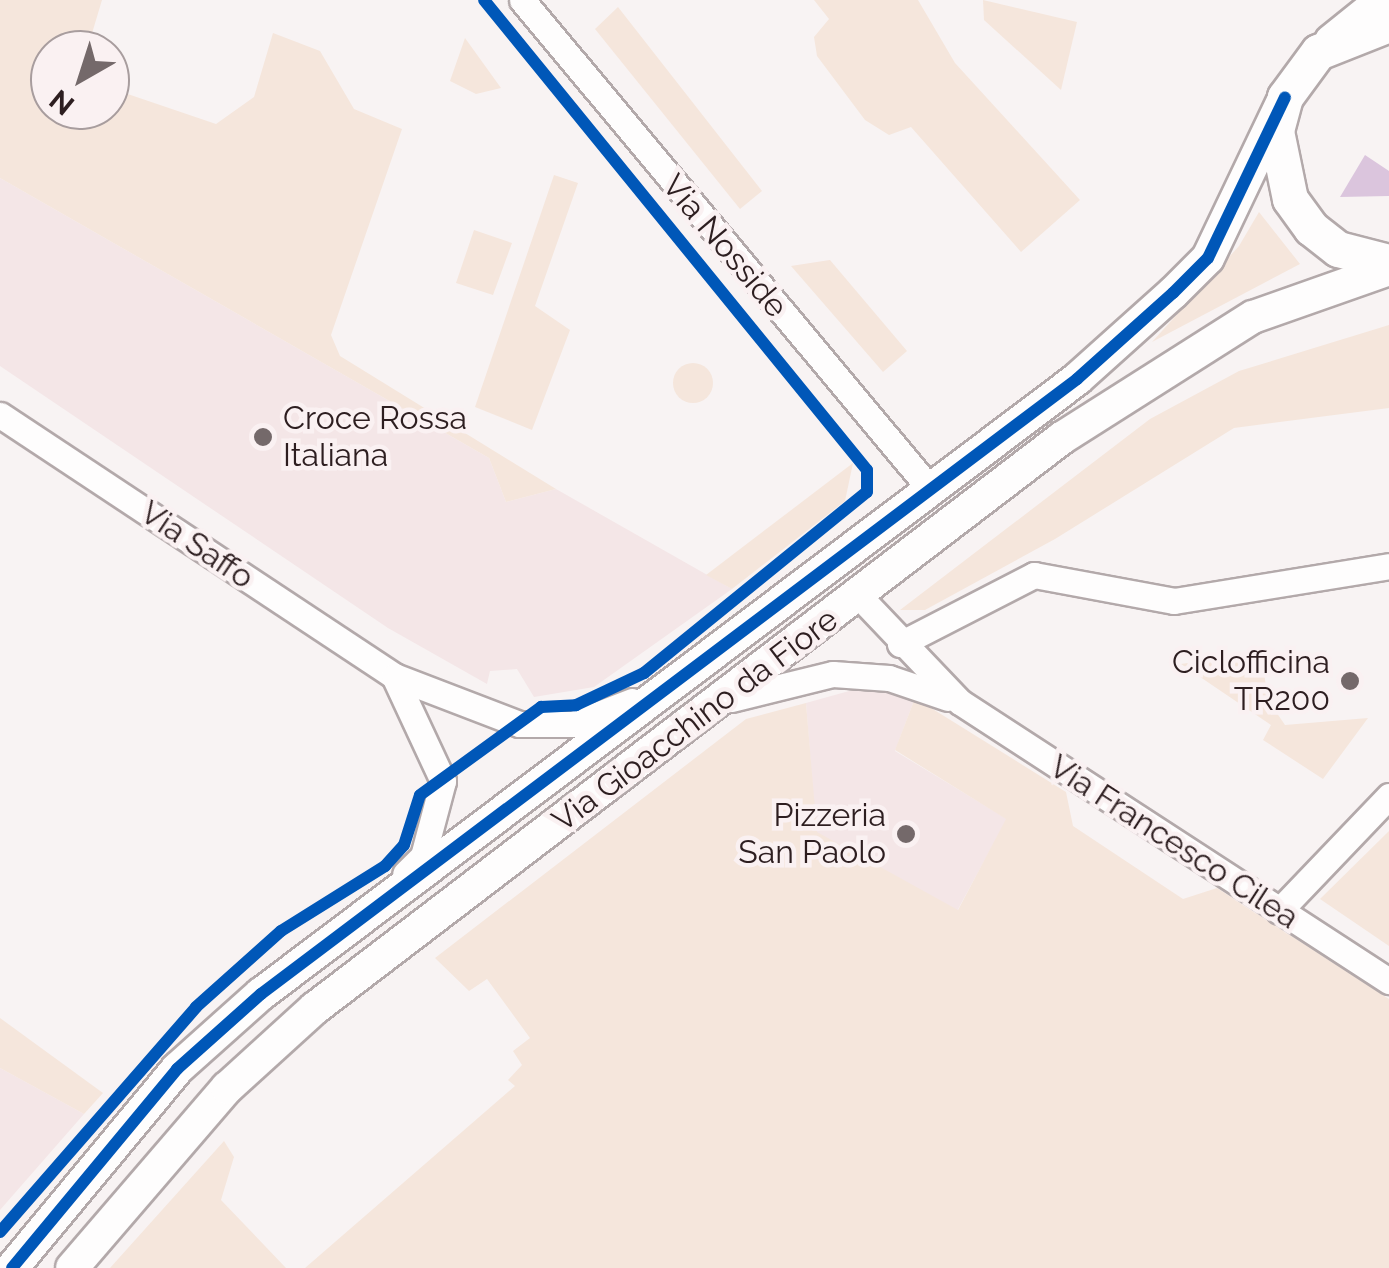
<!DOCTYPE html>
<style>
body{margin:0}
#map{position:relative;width:1389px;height:1268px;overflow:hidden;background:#f8f3f3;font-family:Raleway,sans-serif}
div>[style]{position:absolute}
.built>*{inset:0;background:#f4e6e7}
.green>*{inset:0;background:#f5e6dc}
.round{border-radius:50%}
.water>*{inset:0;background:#dbc5dd}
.roads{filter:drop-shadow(2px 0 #b3a9aa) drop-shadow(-2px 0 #b3a9aa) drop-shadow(0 2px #b3a9aa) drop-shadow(0 -2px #b3a9aa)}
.minor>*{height:25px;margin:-12.5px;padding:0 12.5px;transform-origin:12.5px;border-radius:12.5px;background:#fefdfd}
.tertiary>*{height:32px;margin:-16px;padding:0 16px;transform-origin:16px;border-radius:16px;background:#fefdfd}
.secondary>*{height:35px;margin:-17.5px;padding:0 17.5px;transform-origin:17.5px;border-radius:17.5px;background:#fefdfd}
.cycleway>*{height:12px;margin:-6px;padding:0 6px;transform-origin:6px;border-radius:6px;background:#0057b8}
.dots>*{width:28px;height:28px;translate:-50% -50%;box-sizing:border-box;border:5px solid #faf1f2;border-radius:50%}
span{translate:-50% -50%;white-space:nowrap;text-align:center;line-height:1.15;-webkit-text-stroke:9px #faf1f2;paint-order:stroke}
.street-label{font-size:32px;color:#2d1e20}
.poi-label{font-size:32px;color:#2d1e20}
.left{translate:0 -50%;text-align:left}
.right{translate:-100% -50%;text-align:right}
.north{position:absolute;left:30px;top:30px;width:100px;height:100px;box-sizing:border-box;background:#faf1f2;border:2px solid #a89d9e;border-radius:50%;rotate:219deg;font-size:28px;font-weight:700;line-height:40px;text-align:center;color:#2d1e20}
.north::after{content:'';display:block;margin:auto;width:35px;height:45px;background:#74696a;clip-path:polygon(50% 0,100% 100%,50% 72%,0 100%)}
</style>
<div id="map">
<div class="built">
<div style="clip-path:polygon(0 178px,489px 458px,506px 502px,556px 489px,732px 589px,594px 687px,534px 697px,517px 669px,490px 671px,487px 684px,388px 628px,0 366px)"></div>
<div style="clip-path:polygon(860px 688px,915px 698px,895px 751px,1007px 819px,957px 911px,685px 932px,816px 832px,806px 703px)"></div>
<div style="clip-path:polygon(0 1068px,84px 1114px,0 1210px)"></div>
</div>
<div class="green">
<div style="clip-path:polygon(0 0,102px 0,87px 50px,50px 50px,50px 110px,110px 110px,110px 88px,216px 124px,254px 97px,273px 33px,320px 51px,354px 109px,402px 129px,331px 335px,340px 356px,556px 489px,506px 502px,489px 458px,0 178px)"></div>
<div style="clip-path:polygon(814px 0,918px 0,955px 63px,1080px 200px,1021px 252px,911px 127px,889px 135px,865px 120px,817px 56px,814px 37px,829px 19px)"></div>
<div style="clip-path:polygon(983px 0,1077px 22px,1061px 90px,984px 20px)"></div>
<div style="clip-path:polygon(618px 7px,762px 191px,740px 209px,595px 29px)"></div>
<div style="clip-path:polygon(465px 38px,501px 88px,476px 94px,450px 81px)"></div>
<div style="clip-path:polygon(554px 175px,578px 183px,535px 306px,570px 330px,532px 430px,475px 407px)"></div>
<div style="clip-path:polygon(1259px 212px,1300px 264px,1152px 342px,1239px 246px)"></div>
<div style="clip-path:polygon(474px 230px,512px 243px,493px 295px,456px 283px)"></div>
<div style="clip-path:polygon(830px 260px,907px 351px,883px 372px,791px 266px)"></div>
<div style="clip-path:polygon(1389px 325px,1389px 408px,1234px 428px,1055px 539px,925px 610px,900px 610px,1150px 419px,1239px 371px)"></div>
<div class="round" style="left:673px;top:363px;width:40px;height:40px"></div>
<div style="clip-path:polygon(853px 463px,845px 501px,732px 589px,706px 575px)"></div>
<div style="clip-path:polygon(1261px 652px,1268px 700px,1285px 725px,1368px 718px,1323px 779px,1263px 740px,1271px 725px,1181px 664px)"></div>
<div style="clip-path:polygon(915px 698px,1066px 792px,1073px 826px,1183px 899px,1217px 888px,1389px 999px,1389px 1268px,305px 1268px,515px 1086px,508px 1080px,522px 1065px,513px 1051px,530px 1038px,487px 979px,469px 991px,435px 958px,746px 719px,806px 703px,817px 832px,958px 910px,1006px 819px,895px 750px)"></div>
<div style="clip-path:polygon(1389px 831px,1389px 946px,1320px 899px)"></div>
<div style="clip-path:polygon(0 1018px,103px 1093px,84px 1114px,0 1068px)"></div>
<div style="clip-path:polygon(224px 1141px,234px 1157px,221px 1200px,286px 1268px,110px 1268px)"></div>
</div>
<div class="water">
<div style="clip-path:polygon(1365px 155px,1389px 171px,1389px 196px,1340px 197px)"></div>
</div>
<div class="roads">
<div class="minor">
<div style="left:522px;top:0;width:638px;rotate:50.15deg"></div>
<div style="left:0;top:415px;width:473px;rotate:33.5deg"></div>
<div style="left:394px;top:676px;width:134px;rotate:21deg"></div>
<div style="left:519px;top:724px;width:54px"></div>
<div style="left:573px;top:724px;width:63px;rotate:-21.3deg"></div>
<div style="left:858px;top:595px;width:148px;rotate:46.4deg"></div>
<div style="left:960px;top:702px;width:512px;rotate:33.04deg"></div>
<div style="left:900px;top:644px;width:151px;rotate:-27.2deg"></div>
<div style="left:1034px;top:575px;width:142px;rotate:10.5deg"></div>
<div style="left:1174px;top:601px;width:218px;rotate:-9.2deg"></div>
<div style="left:394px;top:676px;width:116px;rotate:65deg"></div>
<div style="left:443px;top:781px;width:78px;rotate:104.9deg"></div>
<div style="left:423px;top:856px;width:25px;rotate:135deg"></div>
<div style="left:731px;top:699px;width:105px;rotate:-13.8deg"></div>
<div style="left:833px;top:674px;width:56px;rotate:4.1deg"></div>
<div style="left:889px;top:678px;width:62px;rotate:18.7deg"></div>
<div style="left:1279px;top:911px;width:159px;rotate:-46.3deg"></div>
</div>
<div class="tertiary">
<div style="left:1331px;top:41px;width:65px;rotate:-38.8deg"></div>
<div style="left:12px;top:1268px;width:259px;rotate:-50.3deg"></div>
<div style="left:177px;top:1069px;width:113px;rotate:-41.8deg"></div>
<div style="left:261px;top:994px;width:1022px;rotate:-37deg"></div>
<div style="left:1077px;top:379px;width:129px;rotate:-41.9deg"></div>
<div style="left:1173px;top:293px;width:49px;rotate:-45deg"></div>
<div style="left:1208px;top:258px;width:170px;rotate:-64.5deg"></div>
<div style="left:72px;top:1268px;width:238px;rotate:-49.3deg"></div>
<div style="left:227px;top:1088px;width:119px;rotate:-42.3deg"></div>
<div style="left:315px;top:1008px;width:940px;rotate:-37.35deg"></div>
<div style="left:1062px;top:438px;width:226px;rotate:-32.4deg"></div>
<div style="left:1253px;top:317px;width:144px;rotate:-19.4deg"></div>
</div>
<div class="secondary">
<div style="left:1389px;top:24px;width:76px;rotate:158.5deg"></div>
<div style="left:1318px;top:52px;width:56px;rotate:126.3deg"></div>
<div style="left:1285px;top:97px;width:35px;rotate:105deg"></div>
<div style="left:1276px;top:131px;width:69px;rotate:78.4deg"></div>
<div style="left:1290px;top:199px;width:36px;rotate:54deg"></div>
<div style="left:1311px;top:228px;width:34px;rotate:38deg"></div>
<div style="left:1338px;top:249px;width:53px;rotate:14.3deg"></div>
</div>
</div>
<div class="cycleway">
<div style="left:0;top:1232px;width:298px;rotate:-48.9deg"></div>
<div style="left:196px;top:1007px;width:114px;rotate:-41.8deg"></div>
<div style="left:281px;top:931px;width:123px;rotate:-32deg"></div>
<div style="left:385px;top:866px;width:28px;rotate:-48deg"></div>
<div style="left:404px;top:845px;width:52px;rotate:-72.3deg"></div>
<div style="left:420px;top:795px;width:150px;rotate:-36deg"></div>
<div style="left:541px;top:707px;width:35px;rotate:-3deg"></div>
<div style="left:576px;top:705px;width:75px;rotate:-25.2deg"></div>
<div style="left:644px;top:673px;width:287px;rotate:-39.1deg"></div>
<div style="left:867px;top:492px;width:22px;rotate:-90deg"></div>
<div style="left:867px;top:470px;width:606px;rotate:-129.18deg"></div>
<div style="left:12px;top:1268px;width:259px;rotate:-50.3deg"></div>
<div style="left:177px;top:1069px;width:113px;rotate:-41.8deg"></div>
<div style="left:261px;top:994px;width:1022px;rotate:-37deg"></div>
<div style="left:1077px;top:379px;width:129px;rotate:-41.9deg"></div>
<div style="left:1173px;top:293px;width:49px;rotate:-45deg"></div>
<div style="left:1208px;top:258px;width:178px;rotate:-64.4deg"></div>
</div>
<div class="dots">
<div style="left:263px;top:437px;background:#74696a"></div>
<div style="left:1350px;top:681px;background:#74696a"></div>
<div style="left:906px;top:834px;background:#74696a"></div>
</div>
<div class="street-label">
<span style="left:725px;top:246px;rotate:50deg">Via Nosside</span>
<span style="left:197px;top:545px;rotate:34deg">Via Saffo</span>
<span style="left:695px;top:720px;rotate:-37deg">Via Gioacchino da Fiore</span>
<span style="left:1174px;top:842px;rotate:33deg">Via Francesco Cilea</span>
</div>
<div class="poi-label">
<span class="left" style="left:283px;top:437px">Croce Rossa<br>Italiana</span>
<span class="right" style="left:1330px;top:681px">Ciclofficina<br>TR200</span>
<span class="right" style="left:886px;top:834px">Pizzeria<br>San Paolo</span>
</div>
<div class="north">N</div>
</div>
